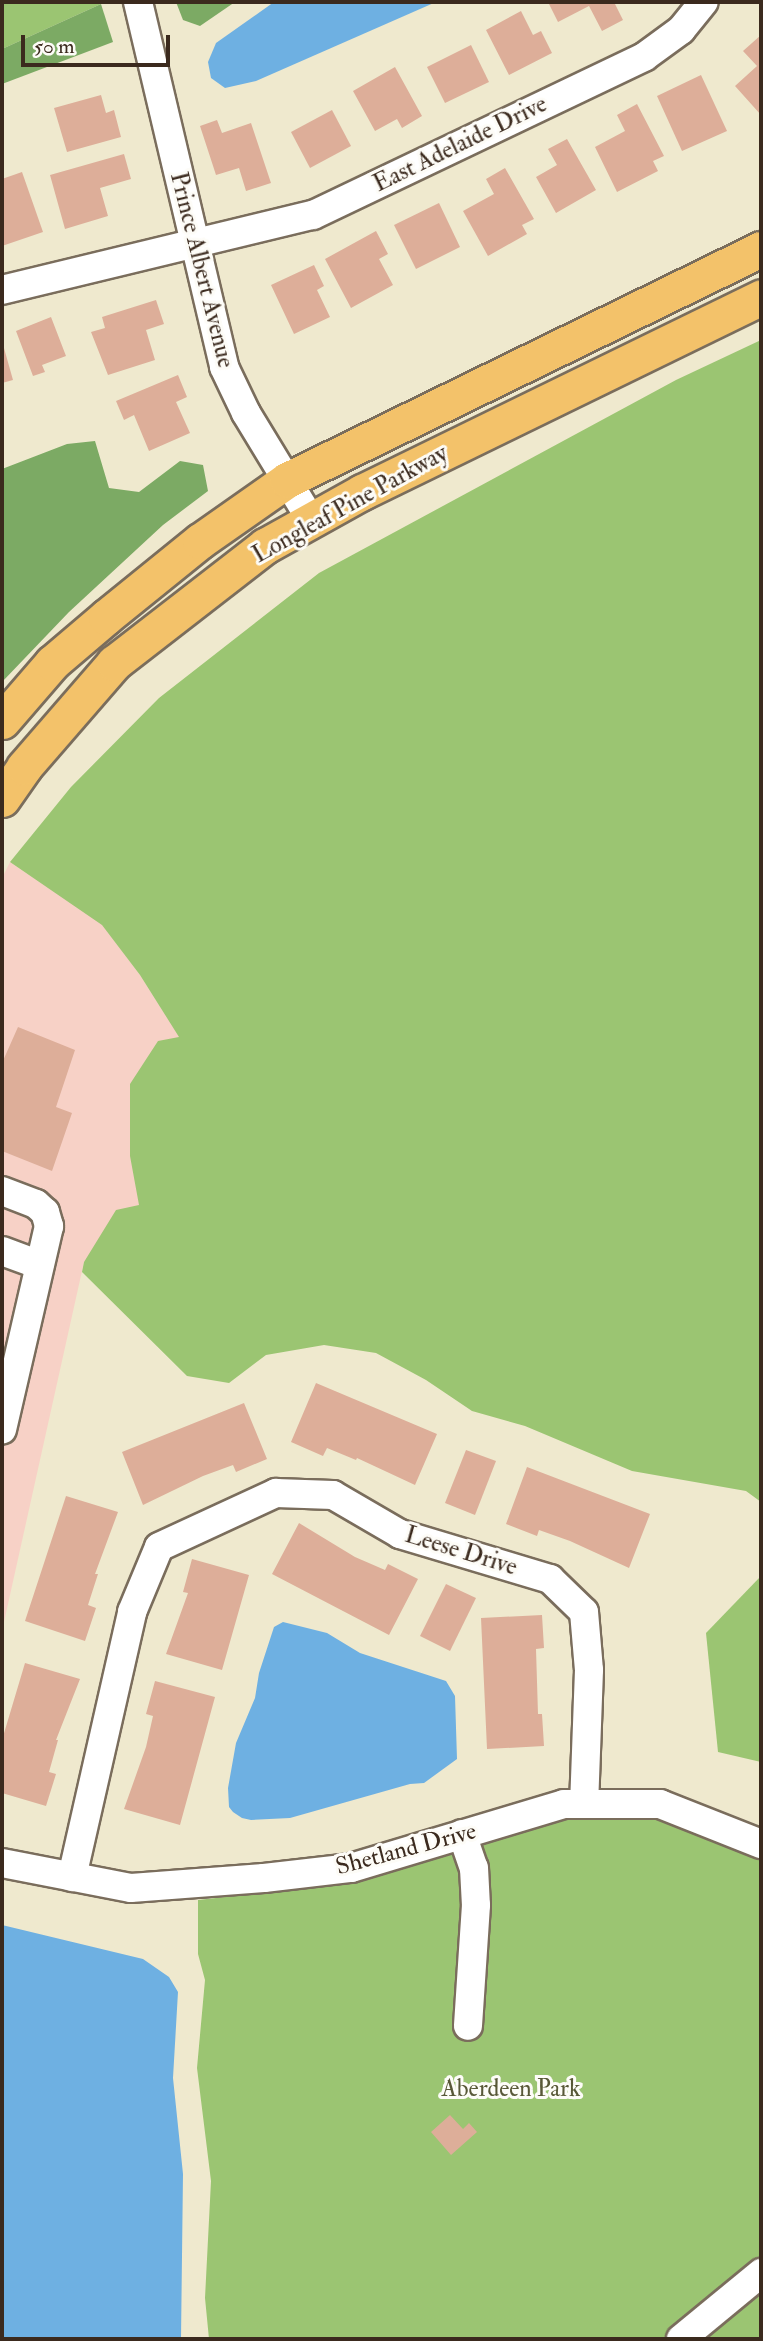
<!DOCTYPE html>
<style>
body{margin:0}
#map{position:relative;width:763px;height:2341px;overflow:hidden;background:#efe9ce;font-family:"IM FELL Double Pica",serif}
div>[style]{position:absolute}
.built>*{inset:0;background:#f7d1c6}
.green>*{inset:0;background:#9bc572}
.forest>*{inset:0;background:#7caa64}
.water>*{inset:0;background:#6eb0e2}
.building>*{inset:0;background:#ddae99}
.roads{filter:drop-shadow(2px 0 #7a6d5c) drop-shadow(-2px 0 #7a6d5c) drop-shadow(0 2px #7a6d5c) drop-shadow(0 -2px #7a6d5c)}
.minor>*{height:28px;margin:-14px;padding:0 14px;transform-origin:14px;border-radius:14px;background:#fff}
.major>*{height:35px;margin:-17.5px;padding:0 17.5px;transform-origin:17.5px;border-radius:17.5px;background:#f3c26a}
span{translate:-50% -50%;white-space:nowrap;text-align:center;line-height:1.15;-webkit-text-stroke:6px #fdfcf7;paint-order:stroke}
.street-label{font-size:24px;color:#3b2a1e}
.park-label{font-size:24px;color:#585837}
.frame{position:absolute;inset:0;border:4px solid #3b2a1e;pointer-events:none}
.scale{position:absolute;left:21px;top:35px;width:149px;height:32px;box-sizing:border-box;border:4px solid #3b2a1e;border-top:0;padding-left:9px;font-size:21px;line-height:24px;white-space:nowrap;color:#3b2a1e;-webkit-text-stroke:5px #fdfcf7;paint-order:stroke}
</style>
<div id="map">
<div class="built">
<div style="clip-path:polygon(10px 862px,102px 924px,140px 975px,180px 1038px,139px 1205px,84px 1262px,2px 1631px,2px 878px)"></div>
</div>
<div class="green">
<div style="clip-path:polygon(2px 2px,100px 2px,101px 4px,2px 49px)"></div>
<div style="clip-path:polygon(761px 340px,761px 1502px,746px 1491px,632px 1471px,525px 1426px,472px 1411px,426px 1380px,376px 1353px,324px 1345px,266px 1355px,229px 1383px,187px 1376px,82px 1272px,84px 1262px,116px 1210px,139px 1205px,130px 1156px,130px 1084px,158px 1041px,179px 1037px,140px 975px,102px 925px,10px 862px,71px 787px,159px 698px,319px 573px,676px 380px)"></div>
<div style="clip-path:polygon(761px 1576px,761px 1762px,718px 1752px,706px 1633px)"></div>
<div style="clip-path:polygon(638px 1815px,674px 1822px,761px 1855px,761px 2339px,209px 2339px,205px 2298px,211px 2181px,197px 2068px,205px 1980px,198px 1954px,198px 1900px,288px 1890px,356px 1874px,553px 1817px)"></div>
</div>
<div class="forest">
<div style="clip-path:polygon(176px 2px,235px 2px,200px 26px,183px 20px)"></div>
<div style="clip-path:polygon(101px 4px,113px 42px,2px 84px,2px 49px)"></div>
<div style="clip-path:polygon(95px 441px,109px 488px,139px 492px,180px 461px,203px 465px,208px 491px,163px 525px,69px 612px,2px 682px,2px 469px,67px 444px)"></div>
</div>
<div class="water">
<div style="clip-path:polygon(274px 2px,436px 2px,256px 81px,225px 88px,211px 78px,208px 62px,216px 43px)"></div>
<div style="clip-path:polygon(283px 1622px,327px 1633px,360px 1653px,446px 1681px,455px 1696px,457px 1759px,424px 1783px,410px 1784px,290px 1818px,251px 1820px,242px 1818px,233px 1812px,229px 1807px,228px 1788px,236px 1743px,255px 1698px,259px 1673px,274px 1627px)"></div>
<div style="clip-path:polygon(2px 1925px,143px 1959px,169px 1977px,178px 1992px,173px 2078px,183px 2174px,181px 2339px,2px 2339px)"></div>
</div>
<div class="building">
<div style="clip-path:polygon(548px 2px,614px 2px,623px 20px,602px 31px,589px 6px,558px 22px)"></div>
<div style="clip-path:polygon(521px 11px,533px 35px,541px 31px,552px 53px,509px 75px,486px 30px)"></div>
<div style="clip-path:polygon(761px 35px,761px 115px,735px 86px,757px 66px,743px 51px)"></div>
<div style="clip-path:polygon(471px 45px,489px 82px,445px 103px,427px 67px)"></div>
<div style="clip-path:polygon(395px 67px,422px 116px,402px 128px,397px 119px,375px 131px,353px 91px)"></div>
<div style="clip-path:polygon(701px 75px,727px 131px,682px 151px,657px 96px)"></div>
<div style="clip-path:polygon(101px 95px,106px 113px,114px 110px,121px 137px,67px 152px,54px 108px)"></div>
<div style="clip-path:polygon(637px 104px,664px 156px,653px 161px,658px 171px,617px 192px,595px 147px,625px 131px,617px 115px)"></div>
<div style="clip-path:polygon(332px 110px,351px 146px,310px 168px,291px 132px)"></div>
<div style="clip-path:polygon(217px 120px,222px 133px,251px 123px,271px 183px,246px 191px,239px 168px,216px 175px,200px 126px)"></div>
<div style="clip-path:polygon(567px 139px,596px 190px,556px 213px,536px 177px,557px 165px,548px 149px)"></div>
<div style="clip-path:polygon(124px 154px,131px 179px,100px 188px,108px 216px,65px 229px,50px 175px)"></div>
<div style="clip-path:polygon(505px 168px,534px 219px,522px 225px,527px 234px,488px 256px,463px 211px,494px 194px,486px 179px)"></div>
<div style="clip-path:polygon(22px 172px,43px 232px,2px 246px,2px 179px)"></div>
<div style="clip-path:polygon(439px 203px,460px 247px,416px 269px,394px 225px)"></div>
<div style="clip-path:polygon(376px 231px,388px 254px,379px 259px,393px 285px,351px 308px,325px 259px)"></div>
<div style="clip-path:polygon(314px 265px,324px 286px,317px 290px,330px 317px,294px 334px,271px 285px)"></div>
<div style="clip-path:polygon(156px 300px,164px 324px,146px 330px,155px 360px,108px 375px,91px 332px,105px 328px,102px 317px)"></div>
<div style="clip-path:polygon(51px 317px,66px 356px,42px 365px,45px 372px,33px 376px,16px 331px)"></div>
<div style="clip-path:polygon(2px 341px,13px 380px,2px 383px)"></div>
<div style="clip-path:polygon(178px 375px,187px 397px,176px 402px,190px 433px,149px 451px,134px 415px,124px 420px,116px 401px)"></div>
<div style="clip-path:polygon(18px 1027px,75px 1050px,56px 1107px,72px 1113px,52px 1171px,2px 1151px,2px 1063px)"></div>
<div style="clip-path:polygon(316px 1383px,437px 1434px,415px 1485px,357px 1458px,356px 1460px,327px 1448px,323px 1456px,291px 1442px)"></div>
<div style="clip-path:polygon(244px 1403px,267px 1459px,236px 1472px,233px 1465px,203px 1476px,143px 1505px,122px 1452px)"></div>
<div style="clip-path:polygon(466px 1450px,496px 1461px,475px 1515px,445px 1503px)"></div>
<div style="clip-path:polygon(527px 1467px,650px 1514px,629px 1568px,570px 1541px,539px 1530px,537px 1536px,506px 1524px)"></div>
<div style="clip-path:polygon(66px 1496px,118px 1512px,95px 1574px,98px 1574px,88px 1605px,96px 1608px,85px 1641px,25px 1621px)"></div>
<div style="clip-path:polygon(299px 1523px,355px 1557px,385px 1570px,388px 1564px,418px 1579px,389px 1635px,272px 1574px)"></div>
<div style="clip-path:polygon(192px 1559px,249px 1575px,222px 1670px,166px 1654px,188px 1593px,183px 1592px)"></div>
<div style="clip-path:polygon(446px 1584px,476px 1598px,450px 1651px,420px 1636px)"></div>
<div style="clip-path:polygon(542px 1615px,544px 1648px,536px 1649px,538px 1714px,542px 1714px,544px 1746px,487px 1749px,481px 1618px)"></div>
<div style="clip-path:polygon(25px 1663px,80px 1679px,56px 1740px,58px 1740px,49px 1772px,56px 1774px,46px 1806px,2px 1793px,2px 1740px)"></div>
<div style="clip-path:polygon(155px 1681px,215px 1697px,180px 1825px,124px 1809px,146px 1747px,153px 1716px,146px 1714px)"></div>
<div style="clip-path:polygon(450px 2115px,463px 2129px,469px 2123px,477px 2132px,451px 2155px,431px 2132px)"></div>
</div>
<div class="roads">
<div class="minor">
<div style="left:138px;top:2px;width:375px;rotate:76.7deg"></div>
<div style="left:224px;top:367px;width:51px;rotate:64.4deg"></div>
<div style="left:246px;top:413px;width:125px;rotate:58.7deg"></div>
<div style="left:2px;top:290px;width:320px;rotate:-13.6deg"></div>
<div style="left:313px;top:215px;width:367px;rotate:-25.5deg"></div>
<div style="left:644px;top:57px;width:46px;rotate:-36.1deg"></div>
<div style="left:681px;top:30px;width:36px;rotate:-51deg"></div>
<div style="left:2px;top:1191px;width:36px;rotate:21deg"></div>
<div style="left:36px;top:1204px;width:12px;rotate:42deg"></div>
<div style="left:45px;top:1212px;width:15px;rotate:74deg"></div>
<div style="left:49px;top:1226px;width:209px;rotate:103deg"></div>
<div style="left:2px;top:1251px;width:40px;rotate:20.2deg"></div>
<div style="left:462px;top:1834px;width:36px;rotate:71deg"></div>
<div style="left:474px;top:1868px;width:37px;rotate:87deg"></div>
<div style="left:476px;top:1905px;width:121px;rotate:93.8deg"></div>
<div style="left:2px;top:1863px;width:131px;rotate:11deg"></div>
<div style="left:131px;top:1888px;width:133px;rotate:-4.3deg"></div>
<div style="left:264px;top:1878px;width:88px;rotate:-6.6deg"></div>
<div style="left:351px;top:1868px;width:222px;rotate:-16.7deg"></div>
<div style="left:564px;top:1804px;width:96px"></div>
<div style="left:660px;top:1804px;width:109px;rotate:21.6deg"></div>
<div style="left:72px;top:1877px;width:272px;rotate:-77.2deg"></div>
<div style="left:132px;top:1612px;width:70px;rotate:-67.4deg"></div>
<div style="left:159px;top:1547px;width:129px;rotate:-24.8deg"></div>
<div style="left:276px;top:1493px;width:57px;rotate:2deg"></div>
<div style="left:333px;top:1495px;width:78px;rotate:30.2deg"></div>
<div style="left:400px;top:1534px;width:157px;rotate:16.7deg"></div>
<div style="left:550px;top:1579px;width:47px;rotate:44.1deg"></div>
<div style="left:584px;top:1612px;width:58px;rotate:85.1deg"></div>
<div style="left:589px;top:1670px;width:134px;rotate:92.1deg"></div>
<div style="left:681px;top:2339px;width:104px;rotate:-39.5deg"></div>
</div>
<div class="major">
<div style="left:2px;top:721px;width:77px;rotate:-49.2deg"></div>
<div style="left:52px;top:663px;width:71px;rotate:-40.4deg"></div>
<div style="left:106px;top:617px;width:121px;rotate:-39deg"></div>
<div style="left:200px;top:541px;width:106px;rotate:-35deg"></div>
<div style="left:287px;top:480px;width:527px;rotate:-25.98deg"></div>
<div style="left:2px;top:799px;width:39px;rotate:-55deg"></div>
<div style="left:24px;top:767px;width:138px;rotate:-49.1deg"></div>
<div style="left:114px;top:663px;width:191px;rotate:-37.8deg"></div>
<div style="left:265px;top:546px;width:111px;rotate:-29.1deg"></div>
<div style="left:362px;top:492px;width:444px;rotate:-26deg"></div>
</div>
</div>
<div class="street-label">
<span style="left:460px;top:144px;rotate:-26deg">East Adelaide Drive</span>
<span style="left:202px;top:270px;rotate:76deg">Prince Albert Avenue</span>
<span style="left:350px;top:504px;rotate:-29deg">Longleaf Pine Parkway</span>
<span style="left:461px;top:1551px;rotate:17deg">Leese Drive</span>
<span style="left:406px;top:1849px;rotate:-15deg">Shetland Drive</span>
</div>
<div class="park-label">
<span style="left:511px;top:2089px">Aberdeen Park</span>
</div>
<div class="frame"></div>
<div class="scale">50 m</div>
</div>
